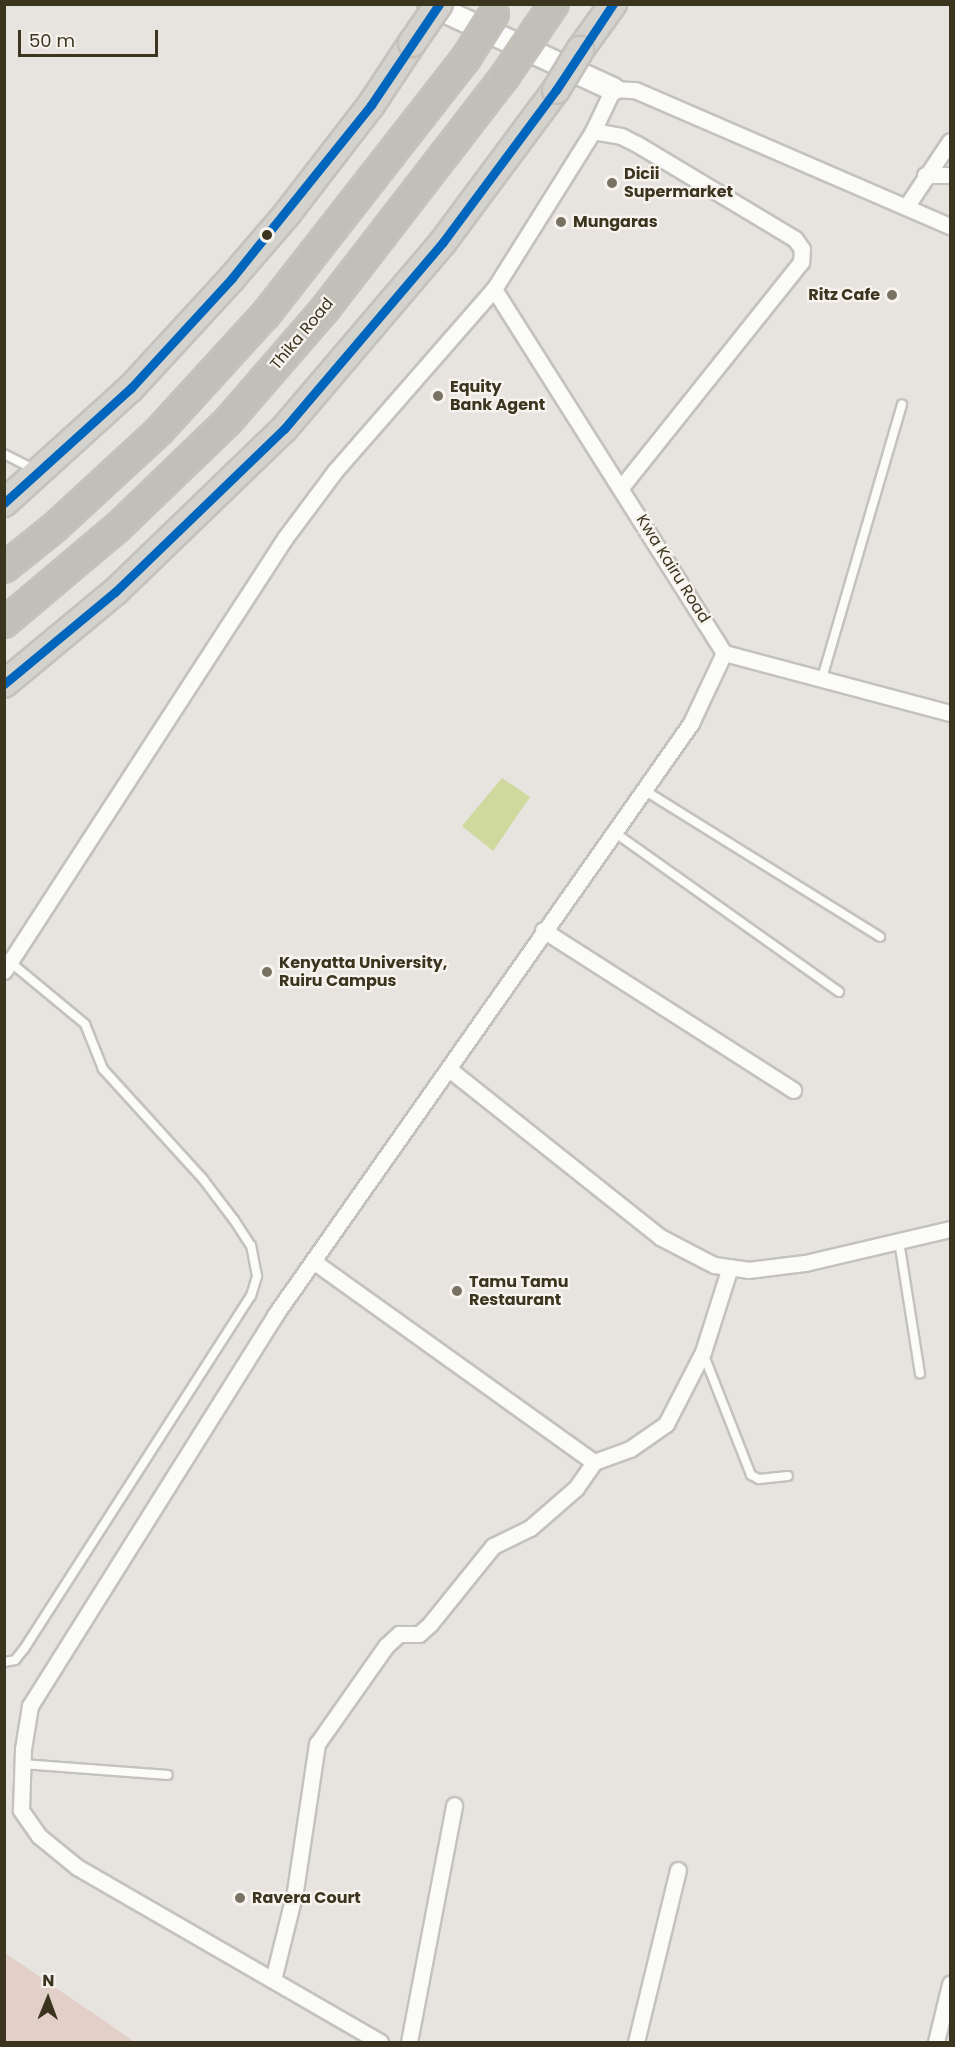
<!DOCTYPE html>
<style>
body{margin:0}
#map{position:relative;width:955px;height:2047px;overflow:hidden;background:#e7e4e0;font-family:Poppins,sans-serif}
div>[style]{position:absolute}
.green>*{inset:0;background:#e2d0c8}
.water>*{inset:0;background:#cfd99e}
.roads{filter:drop-shadow(2px 0 #c4c2be) drop-shadow(-2px 0 #c4c2be) drop-shadow(0 2px #c4c2be) drop-shadow(0 -2px #c4c2be)}
.lane>*{height:8px;margin:-4px;padding:0 4px;transform-origin:4px;border-radius:4px;background:#fbfbfa}
.street>*{height:15px;margin:-7.5px;padding:0 7.5px;transform-origin:7.5px;border-radius:7.5px;background:#fbfbfa}
.secondary>*{height:22px;margin:-11px;padding:0 11px;transform-origin:11px;border-radius:11px;background:#fbfbfa}
.primary>*{height:26px;margin:-13px;padding:0 13px;transform-origin:13px;border-radius:13px;background:#d4d2cc}
.highway>*{height:28px;margin:-14px;padding:0 14px;transform-origin:14px;border-radius:14px;background:#c2bfb8}
.bridges{filter:drop-shadow(2px 0 #c4c1ba) drop-shadow(-2px 0 #c4c1ba) drop-shadow(0 2px #c4c1ba) drop-shadow(0 -2px #c4c1ba)}
.primary-bridge>*{height:26px;margin:-13px;padding:0 13px;transform-origin:13px;border-radius:13px;background:#d4d2cc}
.highway-bridge>*{height:28px;margin:-14px;padding:0 14px;transform-origin:14px;border-radius:14px;background:#c2bfb8}
.bus-1>*{height:9px;margin:-4.5px;padding:0 4.5px;transform-origin:4.5px;border-radius:4.5px;background:#0065bd}
.dots>*{width:16px;height:16px;translate:-50% -50%;box-sizing:border-box;border:3px solid #f7f3ee;border-radius:50%}
span{translate:-50% -50%;white-space:nowrap;text-align:center;line-height:1.15;-webkit-text-stroke:4.5px #f7f3ee;paint-order:stroke}
.poi-label{font-size:16px;color:#3b341e;font-weight:700}
.left{translate:0 -50%;text-align:left}
.right{translate:-100% -50%;text-align:right}
.street-label{font-size:16px;color:#3b341e}
.frame{position:absolute;inset:0;border:6px solid #3b341e;pointer-events:none}
.north{position:absolute;left:18px;top:1969px;width:60px;height:60px;-webkit-text-stroke:4px #f7f3ee;paint-order:stroke;rotate:1deg;font-size:16px;font-weight:700;line-height:24px;text-align:center;color:#3b341e}
.north::after{content:'';display:block;margin:auto;width:21px;height:27px;background:#3b341e;clip-path:polygon(50% 0,100% 100%,50% 72%,0 100%)}
.scale{position:absolute;left:18px;top:30px;width:140px;height:27px;box-sizing:border-box;border:3px solid #3b341e;border-top:0;padding-left:8px;font-size:18px;line-height:21px;white-space:nowrap;color:#3b341e;-webkit-text-stroke:4px #f7f3ee;paint-order:stroke}
</style>
<div id="map">
<div class="green">
<div style="clip-path:polygon(4px 1953px,5px 1953px,135px 2042px,5px 2042px)"></div>
</div>
<div class="water">
<div style="clip-path:polygon(502px 778px,530px 797px,493px 851px,462px 826px)"></div>
</div>
<div class="roads">
<div class="lane">
<div style="left:4px;top:454px;width:35px;rotate:27deg"></div>
<div style="left:822px;top:678px;width:285px;rotate:-73.7deg"></div>
<div style="left:644px;top:790px;width:278px;rotate:31.9deg"></div>
<div style="left:614px;top:832px;width:276px;rotate:35.4deg"></div>
<div style="left:899px;top:1241px;width:134px;rotate:81deg"></div>
<div style="left:703px;top:1353px;width:131px;rotate:68.5deg"></div>
<div style="left:751px;top:1475px;width:9px;rotate:27deg"></div>
<div style="left:759px;top:1479px;width:29px;rotate:-6deg"></div>
<div style="left:4px;top:1662px;width:11px;rotate:-10deg"></div>
<div style="left:15px;top:1660px;width:14px;rotate:-51deg"></div>
<div style="left:24px;top:1649px;width:420px;rotate:-57.3deg"></div>
<div style="left:251px;top:1296px;width:21px;rotate:-73deg"></div>
<div style="left:257px;top:1276px;width:31px;rotate:-101deg"></div>
<div style="left:251px;top:1246px;width:31px;rotate:-123deg"></div>
<div style="left:234px;top:1220px;width:51px;rotate:-127.1deg"></div>
<div style="left:203px;top:1179px;width:149px;rotate:-132.3deg"></div>
<div style="left:103px;top:1069px;width:48px;rotate:-111.8deg"></div>
<div style="left:85px;top:1024px;width:97px;rotate:-140.4deg"></div>
<div style="left:23px;top:1764px;width:145px;rotate:4.3deg"></div>
</div>
<div class="street">
<div style="left:593px;top:131px;width:47px;rotate:-64.5deg"></div>
<div style="left:613px;top:89px;width:22px;rotate:3deg"></div>
<div style="left:635px;top:90px;width:343px;rotate:23.4deg"></div>
<div style="left:925px;top:175px;width:25px"></div>
<div style="left:906px;top:207px;width:79px;rotate:-56.3deg"></div>
<div style="left:494px;top:289px;width:431px;rotate:57.7deg"></div>
<div style="left:724px;top:653px;width:234px;rotate:14.9deg"></div>
<div style="left:543px;top:930px;width:297px;rotate:32.6deg"></div>
<div style="left:4px;top:971px;width:516px;rotate:-57.02deg"></div>
<div style="left:285px;top:538px;width:84px;rotate:-53.3deg"></div>
<div style="left:335px;top:471px;width:242px;rotate:-48.9deg"></div>
<div style="left:494px;top:289px;width:186px;rotate:-57.9deg"></div>
<div style="left:593px;top:131px;width:28px;rotate:10deg"></div>
<div style="left:621px;top:136px;width:18px;rotate:27deg"></div>
<div style="left:637px;top:144px;width:184px;rotate:31deg"></div>
<div style="left:795px;top:239px;width:12px;rotate:55deg"></div>
<div style="left:802px;top:249px;width:13px;rotate:94deg"></div>
<div style="left:801px;top:262px;width:287px;rotate:128.6deg"></div>
<div style="left:449px;top:1069px;width:270px;rotate:38.5deg"></div>
<div style="left:660px;top:1237px;width:61px;rotate:27.4deg"></div>
<div style="left:714px;top:1265px;width:34px;rotate:8deg"></div>
<div style="left:748px;top:1270px;width:57px;rotate:-7deg"></div>
<div style="left:805px;top:1263px;width:149px;rotate:-13.2deg"></div>
<div style="left:313px;top:1261px;width:345px;rotate:35.6deg"></div>
<div style="left:594px;top:1462px;width:38px;rotate:-20deg"></div>
<div style="left:630px;top:1449px;width:44px;rotate:-34.8deg"></div>
<div style="left:666px;top:1424px;width:81px;rotate:-62.8deg"></div>
<div style="left:703px;top:1352px;width:89px;rotate:-72.4deg"></div>
<div style="left:273px;top:1980px;width:92px;rotate:-76.1deg"></div>
<div style="left:295px;top:1891px;width:149px;rotate:-81.5deg"></div>
<div style="left:317px;top:1744px;width:120px;rotate:-54.9deg"></div>
<div style="left:386px;top:1646px;width:18px;rotate:-43deg"></div>
<div style="left:399px;top:1634px;width:20px"></div>
<div style="left:419px;top:1634px;width:15px;rotate:-42deg"></div>
<div style="left:430px;top:1624px;width:100px;rotate:-51.1deg"></div>
<div style="left:493px;top:1546px;width:41px;rotate:-25.9deg"></div>
<div style="left:530px;top:1528px;width:61px;rotate:-41deg"></div>
<div style="left:576px;top:1488px;width:32px;rotate:-55deg"></div>
<div style="left:380px;top:2042px;width:350px;rotate:-150deg"></div>
<div style="left:77px;top:1867px;width:49px;rotate:-140.8deg"></div>
<div style="left:39px;top:1836px;width:32px;rotate:-125deg"></div>
<div style="left:21px;top:1810px;width:61px;rotate:-88.1deg"></div>
<div style="left:23px;top:1749px;width:44px;rotate:-80.8deg"></div>
<div style="left:30px;top:1706px;width:461px;rotate:-57.9deg"></div>
<div style="left:275px;top:1315px;width:724px;rotate:-54.9deg"></div>
<div style="left:691px;top:723px;width:77px;rotate:-64.8deg"></div>
<div style="left:409px;top:2042px;width:241px;rotate:-79.2deg"></div>
<div style="left:636px;top:2042px;width:177px;rotate:-76.3deg"></div>
<div style="left:936px;top:2042px;width:60px;rotate:-76.4deg"></div>
</div>
<div class="secondary">
<div style="left:429px;top:4px;width:203px;rotate:24.8deg"></div>
</div>
<div class="primary">
<div style="left:580px;top:50px;width:57px;rotate:-54.3deg"></div>
<div style="left:4px;top:503px;width:171px;rotate:-42.2deg"></div>
<div style="left:131px;top:388px;width:149px;rotate:-47.4deg"></div>
<div style="left:232px;top:278px;width:84px;rotate:-49.3deg"></div>
<div style="left:287px;top:214px;width:138px;rotate:-52.4deg"></div>
<div style="left:371px;top:105px;width:74px;rotate:-56.5deg"></div>
<div style="left:4px;top:684px;width:144px;rotate:-39.7deg"></div>
<div style="left:115px;top:592px;width:235px;rotate:-44deg"></div>
<div style="left:284px;top:429px;width:245px;rotate:-49.6deg"></div>
<div style="left:443px;top:242px;width:189px;rotate:-53.4deg"></div>
</div>
<div class="highway">
<div style="left:537px;top:29px;width:30px;rotate:-56deg"></div>
<div style="left:4px;top:568px;width:64px;rotate:-38.7deg"></div>
<div style="left:54px;top:528px;width:143px;rotate:-42.7deg"></div>
<div style="left:159px;top:431px;width:159px;rotate:-47.6deg"></div>
<div style="left:266px;top:314px;width:325px;rotate:-52deg"></div>
<div style="left:4px;top:623px;width:149px;rotate:-40.1deg"></div>
<div style="left:118px;top:527px;width:153px;rotate:-43.9deg"></div>
<div style="left:228px;top:421px;width:148px;rotate:-49.1deg"></div>
<div style="left:325px;top:309px;width:294px;rotate:-52.3deg"></div>
</div>
</div>
<div class="bridges">
<div class="primary-bridge">
<div style="left:412px;top:43px;width:47px;rotate:-55.3deg"></div>
<div style="left:556px;top:90px;width:47px;rotate:-59deg"></div>
</div>
<div class="highway-bridge">
<div style="left:466px;top:58px;width:52px;rotate:-57.5deg"></div>
<div style="left:505px;top:76px;width:57px;rotate:-55.8deg"></div>
</div>
</div>
<div class="bus-1">
<div style="left:4px;top:503px;width:171px;rotate:-42.2deg"></div>
<div style="left:131px;top:388px;width:149px;rotate:-47.4deg"></div>
<div style="left:232px;top:278px;width:222px;rotate:-51.2deg"></div>
<div style="left:371px;top:105px;width:122px;rotate:-56deg"></div>
<div style="left:4px;top:684px;width:144px;rotate:-39.7deg"></div>
<div style="left:115px;top:592px;width:235px;rotate:-44deg"></div>
<div style="left:284px;top:429px;width:245px;rotate:-49.6deg"></div>
<div style="left:443px;top:242px;width:189px;rotate:-53.4deg"></div>
<div style="left:556px;top:90px;width:103px;rotate:-56.5deg"></div>
</div>
<div class="dots">
<div style="left:612px;top:183px;background:#777262"></div>
<div style="left:561px;top:222px;background:#777262"></div>
<div style="left:267px;top:235px;background:#3b341e"></div>
<div style="left:892px;top:295px;background:#777262"></div>
<div style="left:438px;top:396px;background:#777262"></div>
<div style="left:267px;top:972px;background:#777262"></div>
<div style="left:457px;top:1291px;background:#777262"></div>
<div style="left:240px;top:1898px;background:#777262"></div>
</div>
<div class="poi-label">
<span class="left" style="left:624px;top:183px">Dicii<br>Supermarket</span>
<span class="left" style="left:573px;top:222px">Mungaras</span>
<span class="right" style="left:880px;top:295px">Ritz Cafe</span>
<span class="left" style="left:450px;top:396px">Equity<br>Bank Agent</span>
<span class="left" style="left:279px;top:972px">Kenyatta University,<br>Ruiru Campus</span>
<span class="left" style="left:469px;top:1291px">Tamu Tamu<br>Restaurant</span>
<span class="left" style="left:252px;top:1898px">Ravera Court</span>
</div>
<div class="street-label">
<span style="left:302px;top:334px;rotate:-50deg">Thika Road</span>
<span style="left:673px;top:569px;rotate:58deg">Kwa Kairu Road</span>
</div>
<div class="frame"></div>
<div class="north">N</div>
<div class="scale">50 m</div>
</div>
